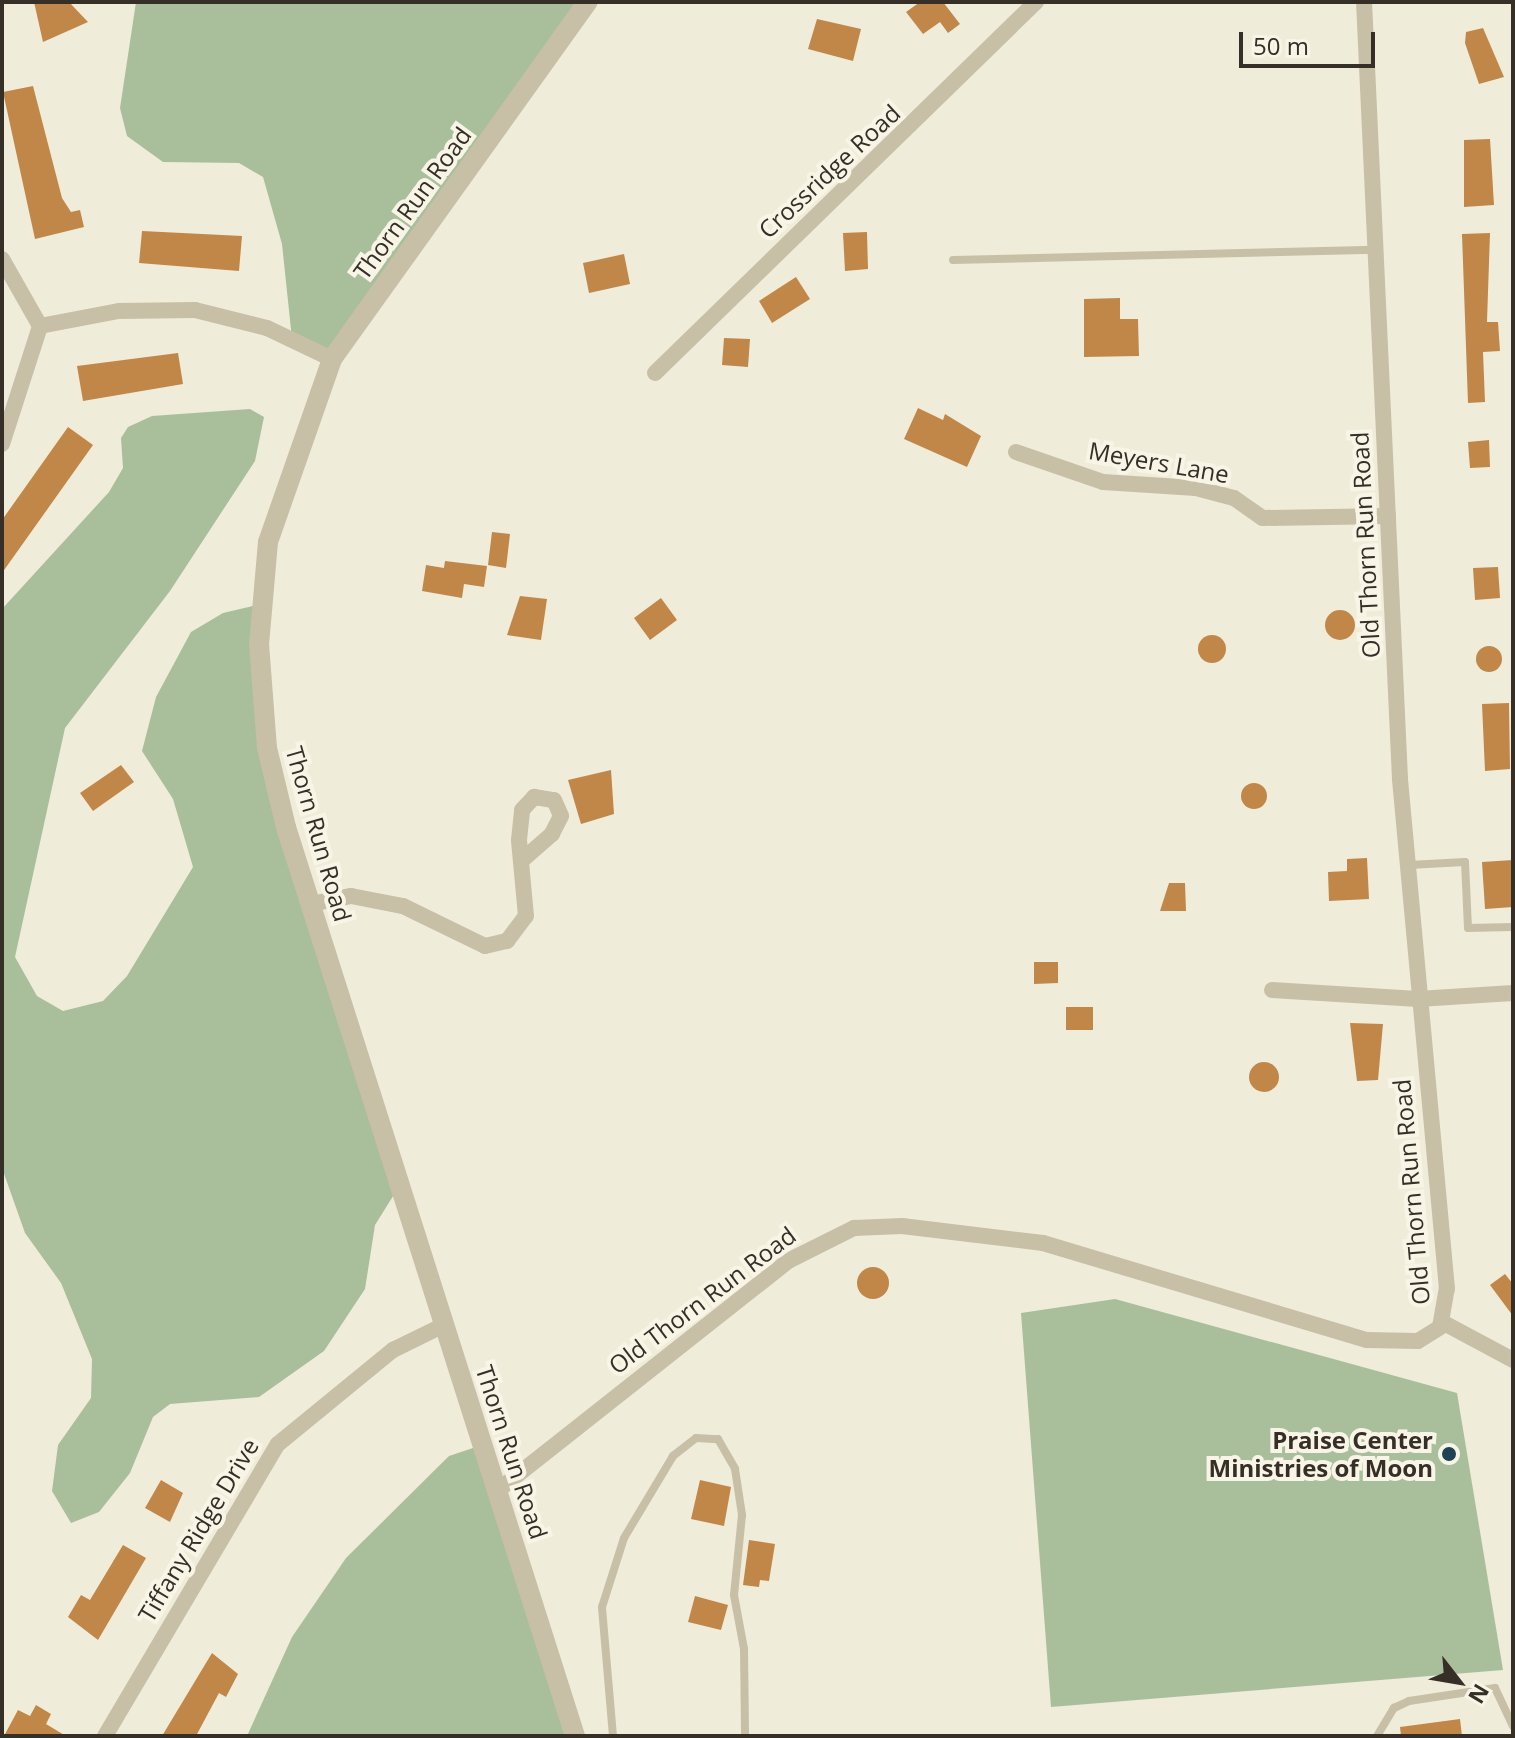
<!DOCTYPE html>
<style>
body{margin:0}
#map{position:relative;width:1515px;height:1738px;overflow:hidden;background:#f0ecda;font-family:"Open Sans",sans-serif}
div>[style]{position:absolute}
.green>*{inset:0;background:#a9bf9b}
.building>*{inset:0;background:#c18748}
.round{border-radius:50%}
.service>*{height:8px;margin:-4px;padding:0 4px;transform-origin:4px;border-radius:4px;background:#c8bfa7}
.minor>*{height:16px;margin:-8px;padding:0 8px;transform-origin:8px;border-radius:8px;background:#c8bfa7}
.tertiary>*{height:20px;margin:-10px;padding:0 10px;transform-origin:10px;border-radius:10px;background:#c8bfa7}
.dots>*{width:22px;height:22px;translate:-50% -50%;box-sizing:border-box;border:4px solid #f8f5e7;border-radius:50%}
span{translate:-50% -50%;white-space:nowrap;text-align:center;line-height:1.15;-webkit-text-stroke:8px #f8f5e7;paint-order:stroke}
.street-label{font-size:24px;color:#352f27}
.poi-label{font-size:24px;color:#352f27;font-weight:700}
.right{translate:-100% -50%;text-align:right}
.frame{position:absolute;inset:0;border:4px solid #352f27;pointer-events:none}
.north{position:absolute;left:1419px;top:1642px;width:80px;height:80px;-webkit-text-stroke:6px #f8f5e7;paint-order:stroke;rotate:121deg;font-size:22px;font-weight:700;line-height:32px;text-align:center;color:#352f27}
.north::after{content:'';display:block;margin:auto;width:28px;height:36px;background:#352f27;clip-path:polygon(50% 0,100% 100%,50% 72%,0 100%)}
.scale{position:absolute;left:1239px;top:32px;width:136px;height:36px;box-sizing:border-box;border:4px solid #352f27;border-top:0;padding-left:10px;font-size:24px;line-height:28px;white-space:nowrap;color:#352f27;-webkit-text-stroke:6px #f8f5e7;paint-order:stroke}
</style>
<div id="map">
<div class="green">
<div style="clip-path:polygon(136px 2px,588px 2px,332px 359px,292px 339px,282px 244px,263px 177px,239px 163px,163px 162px,127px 136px,120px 108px)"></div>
<div style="clip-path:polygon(250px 409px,264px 417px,255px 461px,170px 591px,65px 728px,15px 957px,37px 996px,63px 1011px,103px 1001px,127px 976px,193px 867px,173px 799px,142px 751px,156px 697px,191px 632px,223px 613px,261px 604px,262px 713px,400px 1185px,375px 1225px,365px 1289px,324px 1351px,259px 1397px,170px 1404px,153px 1417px,130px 1473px,99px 1512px,71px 1523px,52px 1491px,58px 1445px,91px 1398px,92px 1359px,61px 1283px,25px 1233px,2px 1168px,2px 609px,109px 492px,123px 468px,121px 438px,128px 427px,152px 416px)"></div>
<div style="clip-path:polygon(1115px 1299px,1457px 1393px,1503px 1670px,1051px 1707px,1021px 1313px)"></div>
<div style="clip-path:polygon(482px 1445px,575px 1736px,247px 1736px,292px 1637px,346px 1558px,449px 1456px)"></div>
</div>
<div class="building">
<div style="clip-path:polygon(34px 2px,69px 2px,88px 22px,43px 42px)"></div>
<div style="clip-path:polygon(920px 2px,943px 2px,960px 24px,948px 33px,940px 22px,923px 34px,906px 12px)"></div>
<div style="clip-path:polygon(817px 19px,861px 29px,853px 61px,808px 49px)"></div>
<div style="clip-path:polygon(1483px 28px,1504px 77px,1479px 84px,1465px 43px,1466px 32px)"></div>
<div style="clip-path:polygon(33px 86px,62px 198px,71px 212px,80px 210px,84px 227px,35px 239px,3px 92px)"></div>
<div style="clip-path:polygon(1490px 139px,1494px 205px,1464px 207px,1464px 140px)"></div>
<div style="clip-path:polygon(142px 231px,242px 236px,239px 271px,139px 263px)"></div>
<div style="clip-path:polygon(867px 232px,868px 269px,845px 271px,843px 233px)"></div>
<div style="clip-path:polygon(1490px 233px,1487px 322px,1498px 322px,1500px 351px,1483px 352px,1485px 402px,1468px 403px,1462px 234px)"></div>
<div style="clip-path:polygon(624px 254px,630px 284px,589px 293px,583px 263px)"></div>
<div style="clip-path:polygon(796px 277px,810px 299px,772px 323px,759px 301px)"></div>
<div style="clip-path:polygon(1120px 298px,1120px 319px,1138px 319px,1139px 356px,1084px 357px,1084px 299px)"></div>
<div style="clip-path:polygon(724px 338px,750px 339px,748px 367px,722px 365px)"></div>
<div style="clip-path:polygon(178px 353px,183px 384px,83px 401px,77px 366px)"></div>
<div style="clip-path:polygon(918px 408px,943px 420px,945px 414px,981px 436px,967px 467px,904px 439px)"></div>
<div style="clip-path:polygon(68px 427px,93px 445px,2px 573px,2px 520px)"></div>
<div style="clip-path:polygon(1489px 440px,1490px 467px,1470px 468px,1468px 442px)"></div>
<div style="clip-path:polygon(492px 532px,510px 534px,506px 568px,488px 565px)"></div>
<div style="clip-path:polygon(445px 561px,487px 566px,484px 587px,464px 584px,462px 598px,422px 591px,426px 565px,444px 568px)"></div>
<div style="clip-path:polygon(1498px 567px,1500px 598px,1475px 600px,1473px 568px)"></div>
<div style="clip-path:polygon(520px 596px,547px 599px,541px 640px,507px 635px)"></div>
<div style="clip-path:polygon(661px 598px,677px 620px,650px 640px,634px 618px)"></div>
<div class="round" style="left:1325px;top:610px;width:30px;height:30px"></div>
<div class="round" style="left:1198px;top:635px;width:28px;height:28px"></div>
<div class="round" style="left:1476px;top:646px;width:26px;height:26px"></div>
<div style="clip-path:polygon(1509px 703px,1510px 769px,1485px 771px,1482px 704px)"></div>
<div style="clip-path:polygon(121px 765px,134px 782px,93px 811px,80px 793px)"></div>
<div style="clip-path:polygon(611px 770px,614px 814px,581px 824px,568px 780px)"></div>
<div class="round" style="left:1241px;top:783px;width:26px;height:26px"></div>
<div style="clip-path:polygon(1367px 858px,1369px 899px,1329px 901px,1328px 872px,1347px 871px,1347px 859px)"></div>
<div style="clip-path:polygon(1513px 860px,1513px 907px,1485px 909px,1482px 862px)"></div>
<div style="clip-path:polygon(1169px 883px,1185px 883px,1186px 911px,1160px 911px)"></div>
<div style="clip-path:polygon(1034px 962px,1058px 962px,1058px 983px,1034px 984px)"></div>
<div style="clip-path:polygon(1066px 1007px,1093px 1007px,1093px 1030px,1066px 1030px)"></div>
<div style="clip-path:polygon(1350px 1023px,1383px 1024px,1378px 1080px,1357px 1081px)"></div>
<div class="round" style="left:1249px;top:1062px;width:30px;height:30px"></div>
<div class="round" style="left:857px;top:1267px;width:32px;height:32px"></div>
<div style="clip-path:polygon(1505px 1274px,1513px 1284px,1513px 1316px,1490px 1285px)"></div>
<div style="clip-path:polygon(161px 1480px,183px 1493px,170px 1522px,145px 1508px)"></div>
<div style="clip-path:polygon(700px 1480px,731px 1487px,724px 1526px,691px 1519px)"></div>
<div style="clip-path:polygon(749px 1540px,775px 1544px,769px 1581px,760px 1580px,759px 1587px,743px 1585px)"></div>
<div style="clip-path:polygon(123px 1545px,146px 1558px,98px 1640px,68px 1617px,81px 1595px,90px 1600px)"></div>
<div style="clip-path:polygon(695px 1596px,728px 1605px,721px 1630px,688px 1622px)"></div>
<div style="clip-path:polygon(212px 1653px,238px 1674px,226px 1697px,219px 1693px,196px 1736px,162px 1736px)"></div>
<div style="clip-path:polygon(36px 1705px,51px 1714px,46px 1724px,66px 1736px,4px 1736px,18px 1710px,30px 1716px)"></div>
<div style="clip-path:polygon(1460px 1719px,1462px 1736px,1401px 1736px,1400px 1727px)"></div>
</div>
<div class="service">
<div style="left:953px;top:260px;width:422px;rotate:-1.4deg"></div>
<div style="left:1409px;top:865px;width:56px;rotate:-3.1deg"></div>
<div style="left:1465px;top:862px;width:66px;rotate:87.4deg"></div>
<div style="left:1468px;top:928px;width:45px;rotate:-1.3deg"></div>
<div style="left:613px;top:1736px;width:129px;rotate:-94.9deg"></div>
<div style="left:602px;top:1607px;width:72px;rotate:-72.3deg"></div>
<div style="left:624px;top:1538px;width:96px;rotate:-59.1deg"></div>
<div style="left:673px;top:1456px;width:29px;rotate:-38deg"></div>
<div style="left:696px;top:1438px;width:22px;rotate:3deg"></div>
<div style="left:718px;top:1439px;width:34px;rotate:60deg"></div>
<div style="left:735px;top:1469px;width:47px;rotate:81.3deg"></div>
<div style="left:742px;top:1515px;width:80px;rotate:95.7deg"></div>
<div style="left:734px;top:1595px;width:55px;rotate:79.5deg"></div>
<div style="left:744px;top:1649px;width:87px;rotate:89.3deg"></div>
<div style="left:1377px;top:1736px;width:33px;rotate:-59deg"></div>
<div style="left:1394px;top:1708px;width:17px;rotate:-25deg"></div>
<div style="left:1409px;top:1701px;width:87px;rotate:-8.6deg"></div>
<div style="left:1495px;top:1688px;width:42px;rotate:64.7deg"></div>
</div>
<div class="minor">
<div style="left:2px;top:259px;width:77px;rotate:60.4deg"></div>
<div style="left:655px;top:373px;width:532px;rotate:-44.24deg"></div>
<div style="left:2px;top:444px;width:124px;rotate:-72.1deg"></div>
<div style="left:40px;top:326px;width:80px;rotate:-10.8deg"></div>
<div style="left:119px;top:311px;width:76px;rotate:-0.8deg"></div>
<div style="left:195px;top:310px;width:74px;rotate:14deg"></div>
<div style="left:267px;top:328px;width:72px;rotate:25.5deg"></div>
<div style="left:1016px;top:452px;width:92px;rotate:19deg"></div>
<div style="left:1103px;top:482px;width:93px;rotate:3.7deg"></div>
<div style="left:1196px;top:488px;width:39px;rotate:15deg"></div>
<div style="left:1234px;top:498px;width:35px;rotate:35deg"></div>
<div style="left:1263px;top:518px;width:125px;rotate:-0.9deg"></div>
<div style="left:311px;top:904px;width:41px;rotate:-11.3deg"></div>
<div style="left:351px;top:896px;width:53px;rotate:10.9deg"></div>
<div style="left:403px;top:906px;width:91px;rotate:26deg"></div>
<div style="left:485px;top:946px;width:23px;rotate:-13deg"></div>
<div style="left:507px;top:941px;width:31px;rotate:-53deg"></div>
<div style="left:526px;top:916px;width:76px;rotate:-95.3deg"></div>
<div style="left:519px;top:840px;width:30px;rotate:-84deg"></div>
<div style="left:522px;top:810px;width:18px;rotate:-47deg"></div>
<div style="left:534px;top:797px;width:20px;rotate:9deg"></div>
<div style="left:554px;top:800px;width:17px;rotate:66deg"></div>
<div style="left:561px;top:816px;width:20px;rotate:117deg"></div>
<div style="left:552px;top:834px;width:41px;rotate:138.9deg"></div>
<div style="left:1272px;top:990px;width:146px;rotate:3.5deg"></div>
<div style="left:1418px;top:999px;width:95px;rotate:-3.6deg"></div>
<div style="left:1442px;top:1322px;width:81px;rotate:28.2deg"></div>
<div style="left:497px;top:1491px;width:371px;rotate:-38.3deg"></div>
<div style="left:788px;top:1261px;width:74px;rotate:-26.6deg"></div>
<div style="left:854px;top:1228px;width:48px;rotate:-2.4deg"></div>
<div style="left:902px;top:1226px;width:142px;rotate:6.9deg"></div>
<div style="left:1043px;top:1243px;width:338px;rotate:16.7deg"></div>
<div style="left:1367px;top:1340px;width:51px;rotate:1.1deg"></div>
<div style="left:1418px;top:1341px;width:26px;rotate:-32deg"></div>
<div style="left:1440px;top:1327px;width:39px;rotate:-80deg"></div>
<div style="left:1447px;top:1289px;width:512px;rotate:-95.27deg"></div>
<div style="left:1400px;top:779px;width:778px;rotate:-92.65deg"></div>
<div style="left:105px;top:1736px;width:339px;rotate:-59.4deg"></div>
<div style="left:278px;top:1444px;width:149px;rotate:-39.3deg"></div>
<div style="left:393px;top:1350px;width:57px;rotate:-26.1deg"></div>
</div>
<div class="tertiary">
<div style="left:575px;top:1736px;width:954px;rotate:-107.64deg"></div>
<div style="left:286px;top:827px;width:81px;rotate:-103.5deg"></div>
<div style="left:267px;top:748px;width:103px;rotate:-94.4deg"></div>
<div style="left:259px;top:645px;width:103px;rotate:-85deg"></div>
<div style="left:268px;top:542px;width:194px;rotate:-70.7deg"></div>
<div style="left:332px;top:359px;width:439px;rotate:-54.4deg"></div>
</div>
<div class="dots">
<div style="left:1449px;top:1454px;background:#1f4254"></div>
</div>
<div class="street-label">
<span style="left:829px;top:171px;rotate:-43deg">Crossridge Road</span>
<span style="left:412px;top:203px;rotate:-54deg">Thorn Run Road</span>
<span style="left:1159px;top:462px;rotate:10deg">Meyers Lane</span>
<span style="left:1365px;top:545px;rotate:-93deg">Old Thorn Run Road</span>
<span style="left:319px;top:834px;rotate:74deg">Thorn Run Road</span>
<span style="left:1411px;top:1192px;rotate:-95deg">Old Thorn Run Road</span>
<span style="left:702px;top:1300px;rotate:-37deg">Old Thorn Run Road</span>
<span style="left:512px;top:1452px;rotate:72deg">Thorn Run Road</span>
<span style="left:198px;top:1530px;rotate:-59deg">Tiffany Ridge Drive</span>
</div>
<div class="poi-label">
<span class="right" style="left:1433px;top:1454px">Praise Center<br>Ministries of Moon</span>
</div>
<div class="frame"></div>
<div class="north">N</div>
<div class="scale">50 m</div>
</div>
